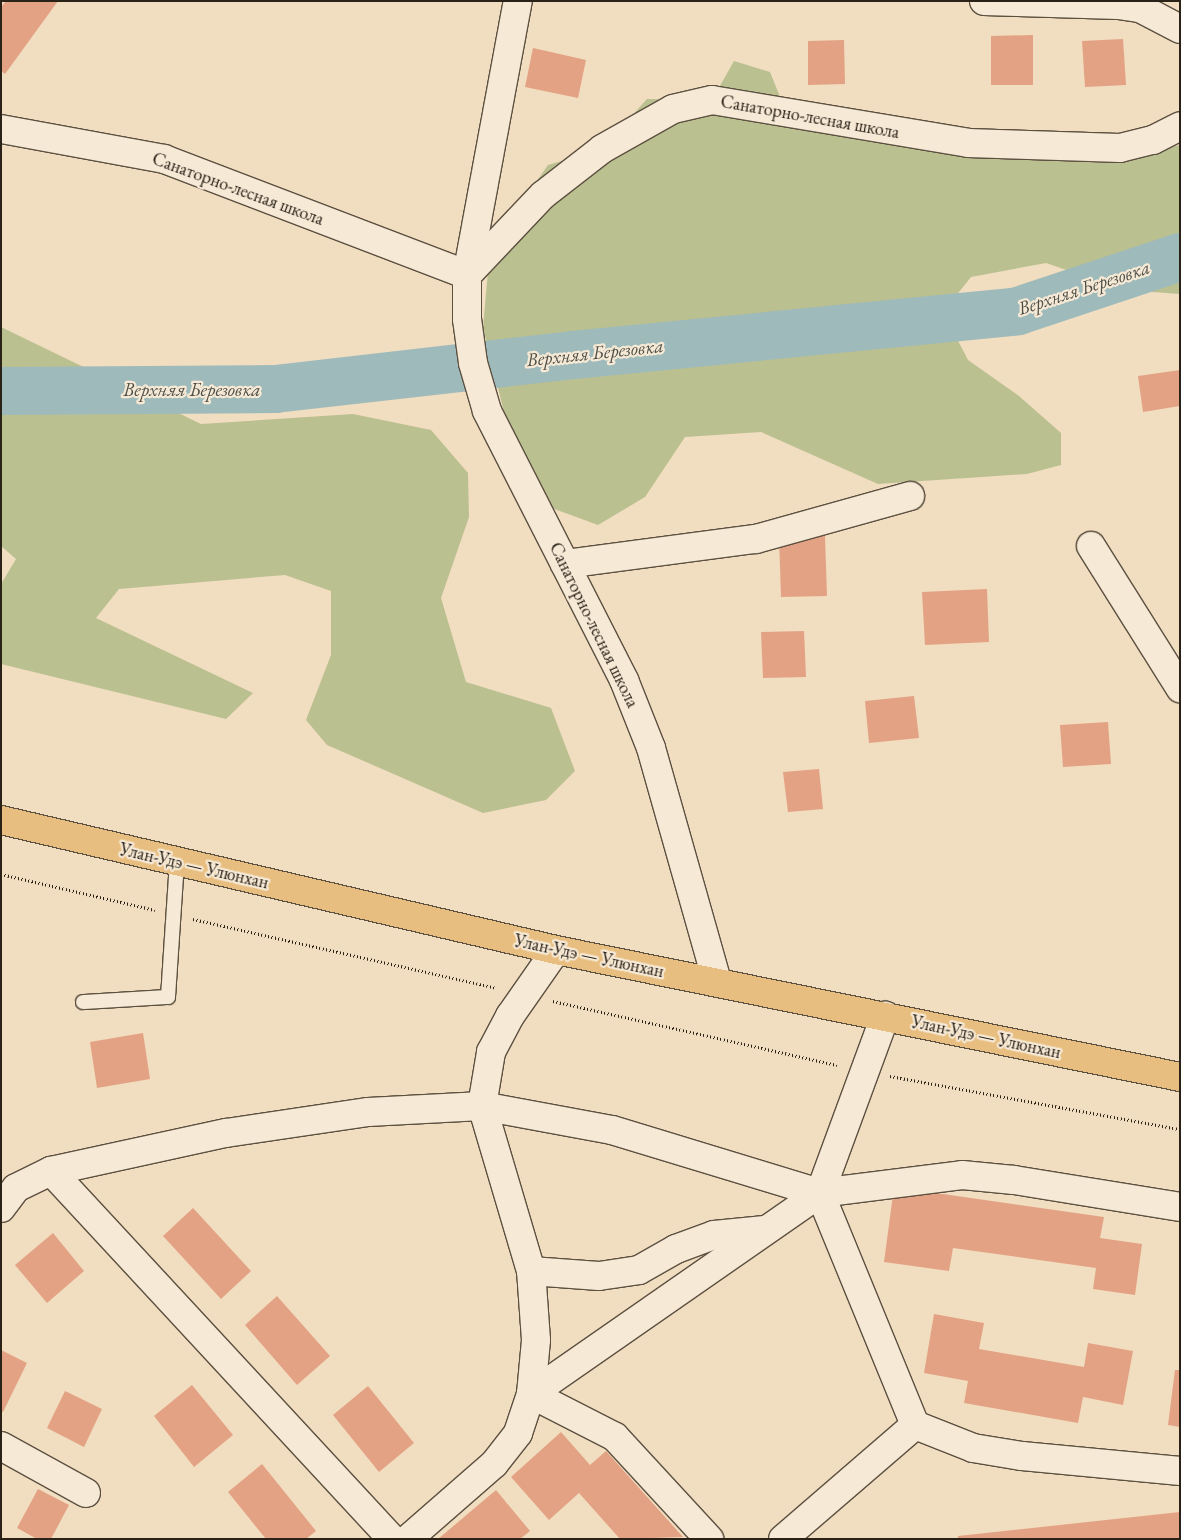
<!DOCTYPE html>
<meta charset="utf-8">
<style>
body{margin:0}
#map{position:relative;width:1181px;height:1540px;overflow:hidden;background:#f1ddbf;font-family:"EB Garamond",serif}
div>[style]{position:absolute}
.green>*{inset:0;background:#bbc091}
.river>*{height:48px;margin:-24px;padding:0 24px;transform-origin:24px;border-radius:24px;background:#9ebabb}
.building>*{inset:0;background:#e4a285}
.path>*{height:3px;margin-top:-1.5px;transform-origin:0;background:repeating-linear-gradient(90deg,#2a2117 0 1px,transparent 0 3.5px)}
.roads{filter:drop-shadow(1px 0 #5c5041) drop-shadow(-1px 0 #5c5041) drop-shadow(0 1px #5c5041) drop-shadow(0 -1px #5c5041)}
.lane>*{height:14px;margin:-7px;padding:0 7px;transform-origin:7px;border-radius:7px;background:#f6e9d5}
.street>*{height:28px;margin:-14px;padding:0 14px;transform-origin:14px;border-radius:14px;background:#f6e9d5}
.primary>*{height:28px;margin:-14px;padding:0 14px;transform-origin:14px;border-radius:14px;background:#e8be80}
span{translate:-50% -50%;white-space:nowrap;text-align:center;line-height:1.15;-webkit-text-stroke:4.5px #f6e9d5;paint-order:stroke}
.street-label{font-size:18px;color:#2a2117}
.water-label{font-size:19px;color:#4d4f48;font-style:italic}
.frame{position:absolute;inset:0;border:2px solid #2a2117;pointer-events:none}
</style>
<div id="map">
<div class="green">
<div style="clip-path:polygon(734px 61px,770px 72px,791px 124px,937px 151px,1103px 163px,1180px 145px,1180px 294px,1125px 290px,1046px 263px,971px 277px,943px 312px,968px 360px,1019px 396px,1061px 433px,1061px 465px,1027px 474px,878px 484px,761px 432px,685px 437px,645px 497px,598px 525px,549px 507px,504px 412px,483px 328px,490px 248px,548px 165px,602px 149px,647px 99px,712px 100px)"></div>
<div style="clip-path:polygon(1px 327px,201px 424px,353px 414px,431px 430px,468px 473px,469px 517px,441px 598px,466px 682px,551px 708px,575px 771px,546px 800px,483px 813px,327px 745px,306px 720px,331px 655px,331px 591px,285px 575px,119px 589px,96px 618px,253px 693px,226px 719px,1px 664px,1px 584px,16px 559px,1px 546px)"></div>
</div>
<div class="river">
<div style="left:1px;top:391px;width:274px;rotate:-0.4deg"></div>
<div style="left:275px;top:389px;width:300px;rotate:-6.5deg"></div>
<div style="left:573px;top:355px;width:447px;rotate:-5.6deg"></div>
<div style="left:1018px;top:311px;width:171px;rotate:-18.4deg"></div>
</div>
<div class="building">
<div style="clip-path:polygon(6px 1px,58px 1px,5px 74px,1px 71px,1px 7px)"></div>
<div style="clip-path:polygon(1033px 35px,1033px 85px,991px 85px,991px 36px)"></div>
<div style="clip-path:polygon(1123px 39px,1126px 85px,1085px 87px,1082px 41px)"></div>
<div style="clip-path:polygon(844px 40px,845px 84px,808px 85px,808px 41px)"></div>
<div style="clip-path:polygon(533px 48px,586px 60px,578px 98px,525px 87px)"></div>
<div style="clip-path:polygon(1180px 370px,1180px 406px,1143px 412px,1138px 376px)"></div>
<div style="clip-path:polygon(825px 536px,827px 596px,781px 597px,779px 537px)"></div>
<div style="clip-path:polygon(987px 589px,989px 642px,925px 645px,922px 592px)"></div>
<div style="clip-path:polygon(804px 631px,806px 677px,763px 678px,761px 632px)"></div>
<div style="clip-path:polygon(914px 696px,919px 738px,869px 743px,865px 701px)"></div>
<div style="clip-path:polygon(1108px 722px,1111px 764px,1063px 767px,1060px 725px)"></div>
<div style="clip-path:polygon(819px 769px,823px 809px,788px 812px,783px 772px)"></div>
<div style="clip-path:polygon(143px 1033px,150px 1079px,97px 1088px,90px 1042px)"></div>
<div style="clip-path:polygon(894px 1187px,1104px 1217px,1100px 1238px,1142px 1244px,1135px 1295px,1093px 1289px,1096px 1268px,953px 1248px,949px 1271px,884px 1262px)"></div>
<div style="clip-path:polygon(193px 1208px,251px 1271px,221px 1299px,163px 1236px)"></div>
<div style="clip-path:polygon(53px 1233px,84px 1271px,47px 1303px,15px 1265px)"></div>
<div style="clip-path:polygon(277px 1296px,330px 1356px,297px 1385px,245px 1325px)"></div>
<div style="clip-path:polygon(934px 1314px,984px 1323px,979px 1349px,1084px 1367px,1088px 1343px,1133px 1351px,1123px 1405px,1083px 1397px,1078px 1423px,964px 1403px,968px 1381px,924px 1373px)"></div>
<div style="clip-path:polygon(1px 1350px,27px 1363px,3px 1412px,1px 1411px)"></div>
<div style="clip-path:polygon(1175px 1370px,1180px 1370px,1180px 1427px,1168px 1425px)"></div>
<div style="clip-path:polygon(192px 1385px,233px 1435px,194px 1467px,154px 1416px)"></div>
<div style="clip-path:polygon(368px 1386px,414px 1443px,379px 1472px,333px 1415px)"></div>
<div style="clip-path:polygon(65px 1391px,102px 1409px,84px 1447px,47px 1428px)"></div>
<div style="clip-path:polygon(561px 1432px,590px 1465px,606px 1451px,683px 1537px,620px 1539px,579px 1493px,549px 1520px,511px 1477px)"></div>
<div style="clip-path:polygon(262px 1464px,316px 1531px,306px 1539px,266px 1539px,228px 1492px)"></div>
<div style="clip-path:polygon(38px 1489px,69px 1505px,51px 1539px,37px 1539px,17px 1528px)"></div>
<div style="clip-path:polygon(496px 1490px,530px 1531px,520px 1539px,438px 1539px)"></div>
<div style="clip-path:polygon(1180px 1512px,1180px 1539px,958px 1539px,958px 1536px)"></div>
</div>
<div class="path">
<div style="left:1px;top:874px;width:158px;rotate:13.2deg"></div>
<div style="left:193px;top:919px;width:311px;rotate:12.8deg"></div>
<div style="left:553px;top:1001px;width:291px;rotate:12.7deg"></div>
<div style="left:890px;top:1076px;width:295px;rotate:10.4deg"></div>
</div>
<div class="roads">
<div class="lane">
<div style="left:83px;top:1002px;width:85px;rotate:-3.4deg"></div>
<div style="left:168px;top:997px;width:135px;rotate:-86.2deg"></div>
</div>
<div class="street">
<div style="left:984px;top:1px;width:134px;rotate:1.7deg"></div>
<div style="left:1118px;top:5px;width:22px;rotate:8deg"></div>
<div style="left:1140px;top:8px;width:45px;rotate:27.7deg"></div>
<div style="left:1px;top:129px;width:166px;rotate:10.4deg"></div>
<div style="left:164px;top:159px;width:324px;rotate:20.9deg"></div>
<div style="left:467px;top:275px;width:44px;rotate:90deg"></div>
<div style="left:467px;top:319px;width:44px;rotate:82.2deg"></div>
<div style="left:473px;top:363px;width:50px;rotate:73.7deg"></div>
<div style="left:487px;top:411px;width:302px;rotate:63deg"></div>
<div style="left:624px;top:680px;width:73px;rotate:68.3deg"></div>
<div style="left:651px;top:748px;width:243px;rotate:74.2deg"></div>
<div style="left:467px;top:275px;width:110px;rotate:-46.5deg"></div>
<div style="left:543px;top:195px;width:75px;rotate:-37.9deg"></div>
<div style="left:602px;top:149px;width:81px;rotate:-29.4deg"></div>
<div style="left:673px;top:109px;width:40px;rotate:-13deg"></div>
<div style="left:712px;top:100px;width:260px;rotate:9.5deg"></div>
<div style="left:968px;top:143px;width:152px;rotate:1.9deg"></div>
<div style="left:1120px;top:148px;width:34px;rotate:-14deg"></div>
<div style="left:1153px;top:140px;width:30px;rotate:-27deg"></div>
<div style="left:467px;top:275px;width:279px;rotate:-79.5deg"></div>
<div style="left:1091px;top:546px;width:168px;rotate:57.9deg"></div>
<div style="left:565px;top:564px;width:193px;rotate:-7.5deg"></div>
<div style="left:756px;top:539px;width:160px;rotate:-15.6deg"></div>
<div style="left:51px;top:1171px;width:502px;rotate:47.18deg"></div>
<div style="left:1px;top:1208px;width:25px;rotate:-53deg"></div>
<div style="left:16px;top:1188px;width:39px;rotate:-26deg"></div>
<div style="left:51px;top:1171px;width:179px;rotate:-12.3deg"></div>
<div style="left:226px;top:1133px;width:144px;rotate:-8.4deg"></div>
<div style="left:368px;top:1112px;width:114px;rotate:-3deg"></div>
<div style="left:482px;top:1106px;width:132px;rotate:10.5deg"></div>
<div style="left:612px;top:1130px;width:217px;rotate:16.9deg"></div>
<div style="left:820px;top:1193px;width:143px;rotate:-7.2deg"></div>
<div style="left:962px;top:1175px;width:52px;rotate:5.5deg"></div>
<div style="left:1014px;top:1180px;width:168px;rotate:9.2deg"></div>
<div style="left:531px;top:1271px;width:68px;rotate:4.2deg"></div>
<div style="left:599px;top:1276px;width:40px;rotate:-8.5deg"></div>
<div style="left:639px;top:1270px;width:43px;rotate:-29.6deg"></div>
<div style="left:676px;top:1249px;width:40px;rotate:-20.2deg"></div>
<div style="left:714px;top:1235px;width:51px;rotate:-5.6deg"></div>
<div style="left:531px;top:1394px;width:352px;rotate:-34.8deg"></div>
<div style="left:820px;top:1193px;width:189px;rotate:-69.8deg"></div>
<div style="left:531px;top:1394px;width:94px;rotate:27.1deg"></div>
<div style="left:615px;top:1437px;width:139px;rotate:47.3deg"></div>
<div style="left:915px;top:1425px;width:62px;rotate:21.6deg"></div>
<div style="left:973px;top:1448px;width:50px;rotate:9.3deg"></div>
<div style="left:1022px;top:1456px;width:159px;rotate:5.4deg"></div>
<div style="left:1px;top:1446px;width:97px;rotate:28.9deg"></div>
<div style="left:408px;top:1539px;width:114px;rotate:-41.1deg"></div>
<div style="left:494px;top:1464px;width:39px;rotate:-52deg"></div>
<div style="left:518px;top:1433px;width:41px;rotate:-71.6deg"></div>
<div style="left:531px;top:1394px;width:54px;rotate:-84.7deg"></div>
<div style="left:536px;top:1340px;width:69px;rotate:-94.1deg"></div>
<div style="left:531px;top:1271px;width:172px;rotate:-106.5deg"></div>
<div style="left:482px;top:1106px;width:55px;rotate:-80.5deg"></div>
<div style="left:491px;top:1052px;width:41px;rotate:-62.2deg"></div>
<div style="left:510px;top:1016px;width:80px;rotate:-55.1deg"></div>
<div style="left:783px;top:1539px;width:174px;rotate:-40.8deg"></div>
<div style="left:915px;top:1425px;width:251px;rotate:-112.3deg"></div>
</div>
<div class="primary">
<div style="left:1px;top:820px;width:570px;rotate:13.18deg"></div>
<div style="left:556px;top:950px;width:637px;rotate:11.5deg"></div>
</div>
</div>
<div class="street-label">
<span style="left:810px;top:117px;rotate:10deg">Санаторно-лесная школа</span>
<span style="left:238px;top:189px;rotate:20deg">Санаторно-лесная школа</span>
<span style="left:594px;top:625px;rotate:64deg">Санаторно-лесная школа</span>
<span style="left:194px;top:866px;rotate:13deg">Улан-Удэ — Улюнхан</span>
<span style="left:589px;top:956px;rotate:12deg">Улан-Удэ — Улюнхан</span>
<span style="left:986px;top:1037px;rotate:12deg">Улан-Удэ — Улюнхан</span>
</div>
<div class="water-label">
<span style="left:1084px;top:288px;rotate:-18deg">Верхняя Березовка</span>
<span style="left:595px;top:353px;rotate:-6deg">Верхняя Березовка</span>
<span style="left:192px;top:390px">Верхняя Березовка</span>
</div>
<div class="frame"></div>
</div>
